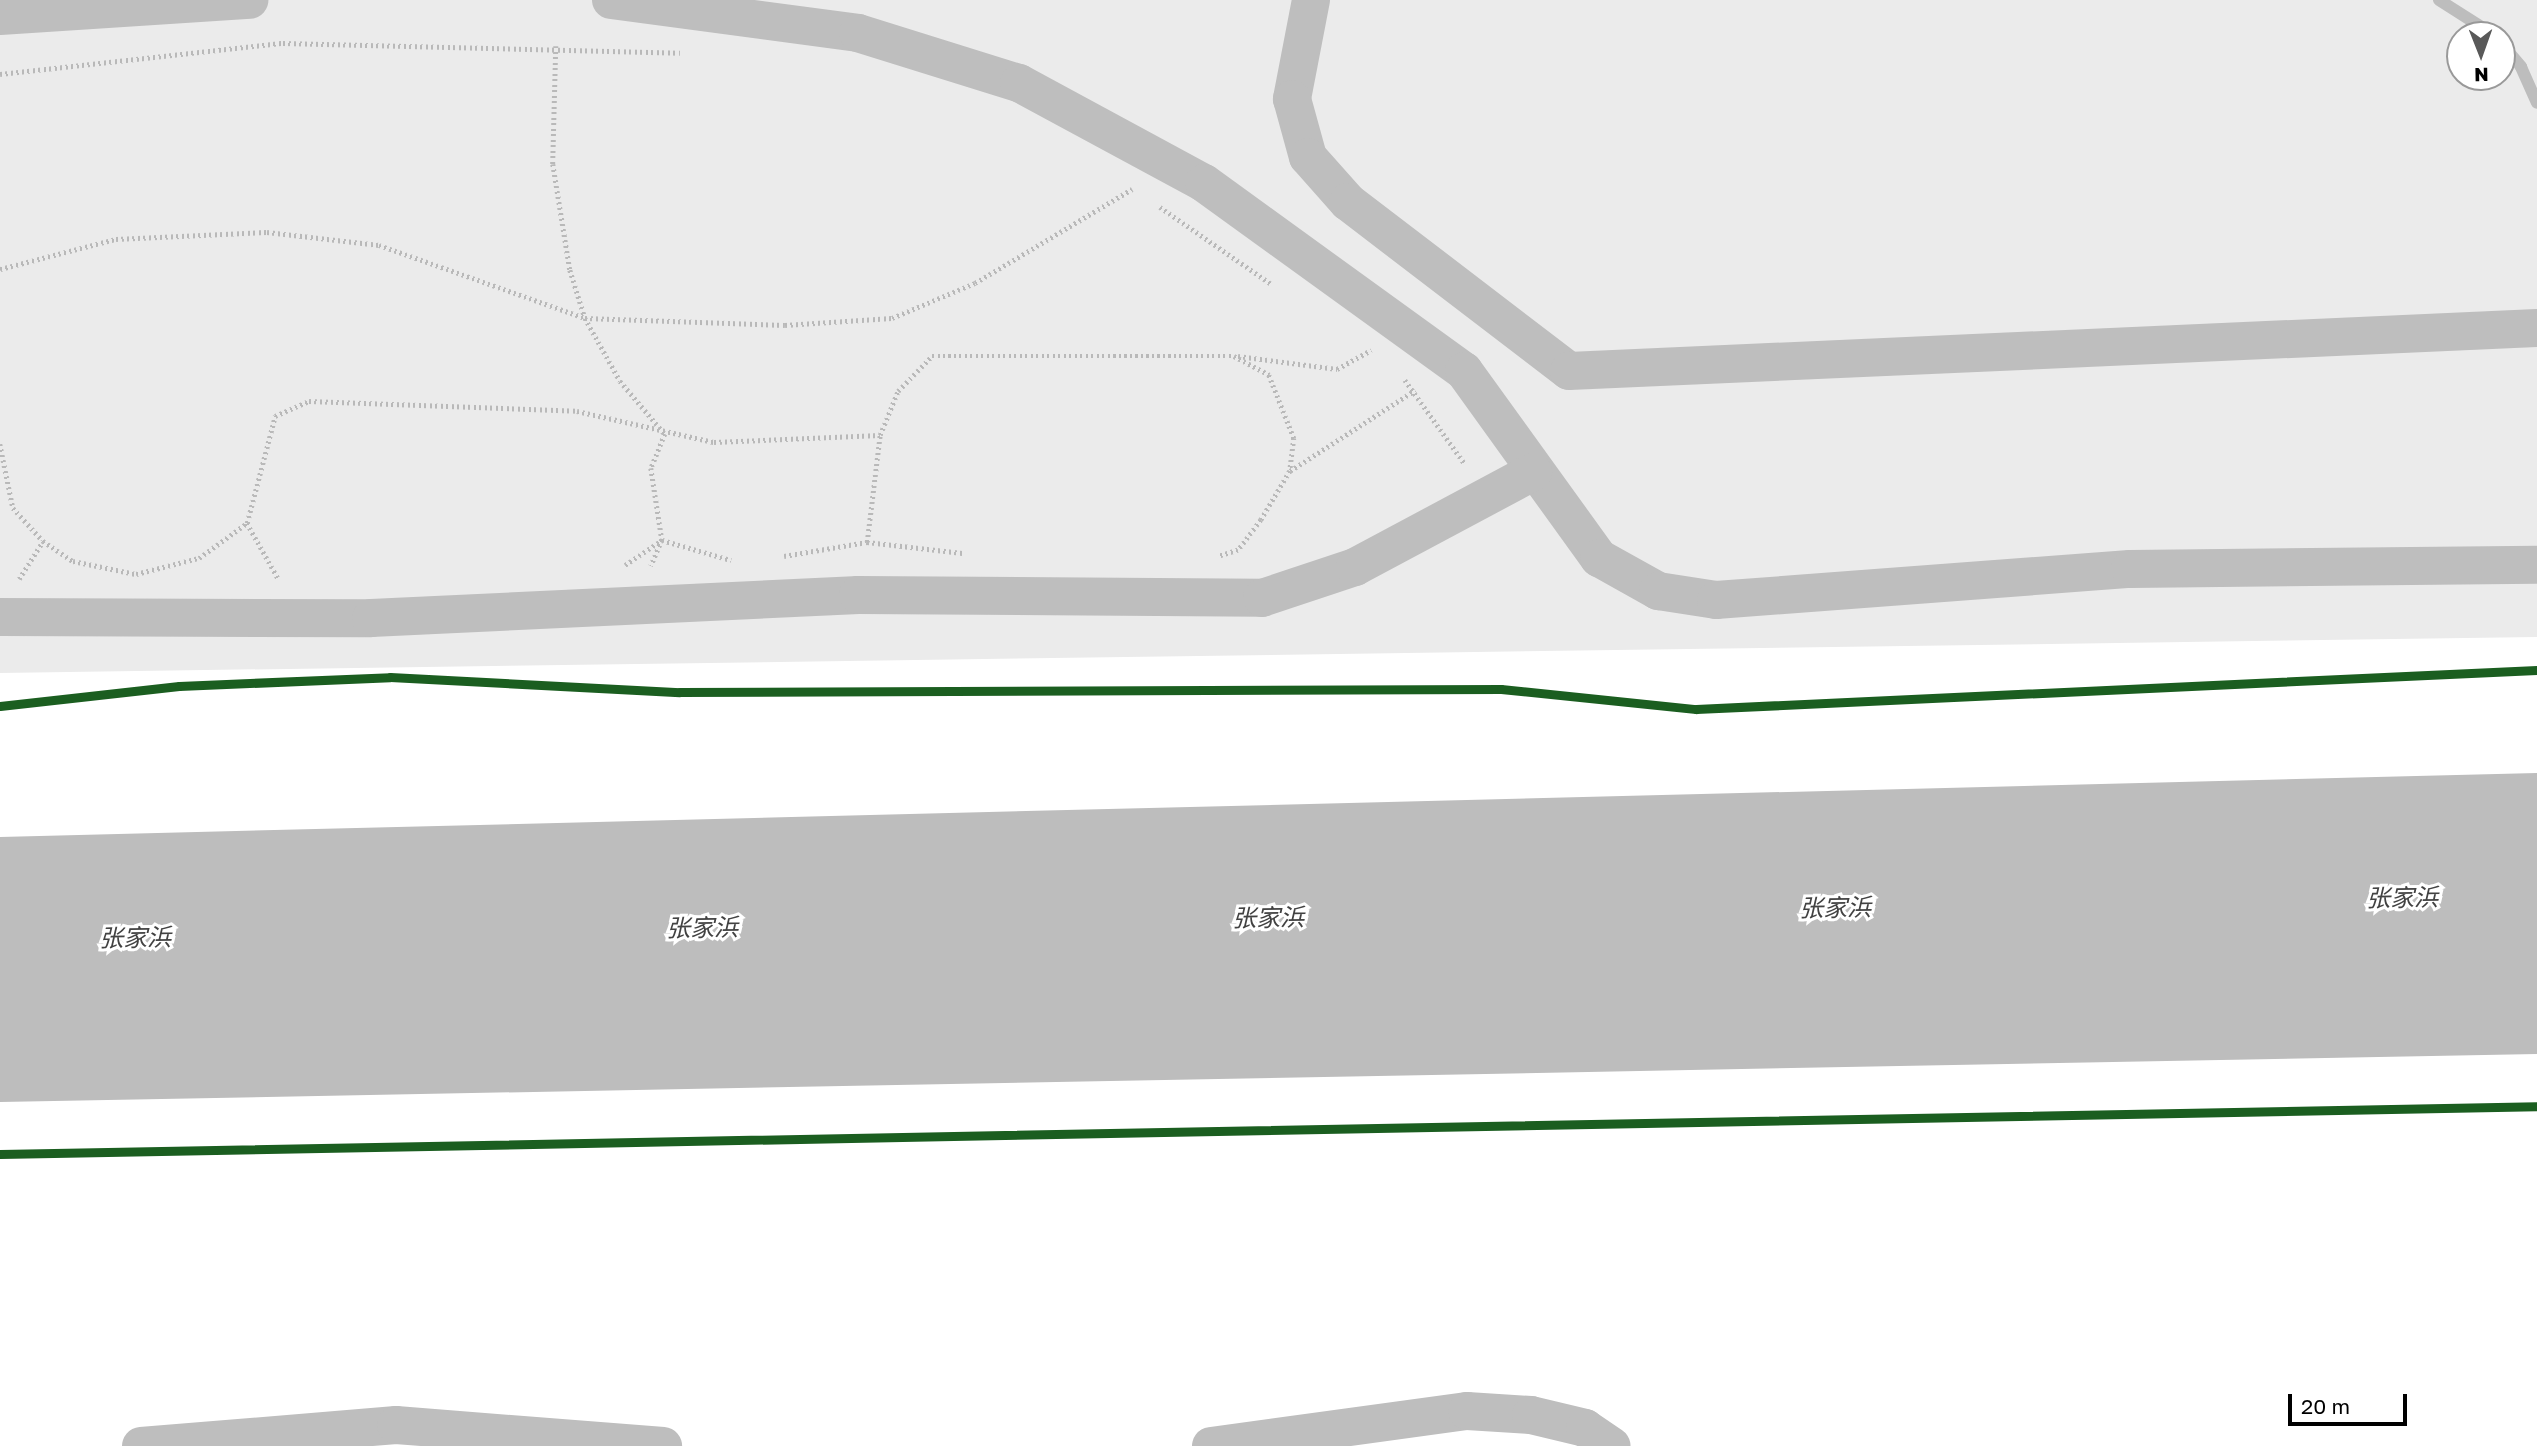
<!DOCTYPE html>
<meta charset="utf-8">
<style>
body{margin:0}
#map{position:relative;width:2537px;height:1446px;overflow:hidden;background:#fff;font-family:"Golos Text","Noto Sans SC",sans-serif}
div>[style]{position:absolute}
.green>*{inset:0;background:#ebebeb}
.water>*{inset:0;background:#bdbdbd}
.stream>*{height:12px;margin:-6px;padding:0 6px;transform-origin:6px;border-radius:6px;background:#bdbdbd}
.path>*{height:4.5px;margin-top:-2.25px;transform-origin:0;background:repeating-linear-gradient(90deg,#b9b9b9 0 2px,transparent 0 5.5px)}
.minor>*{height:38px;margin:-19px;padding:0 19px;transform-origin:19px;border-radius:19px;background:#bebebe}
.cycleway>*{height:9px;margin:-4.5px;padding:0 4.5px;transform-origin:4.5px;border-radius:4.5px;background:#1b5e20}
span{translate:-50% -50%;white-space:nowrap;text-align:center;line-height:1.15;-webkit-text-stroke:6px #fff;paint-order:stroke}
.water-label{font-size:24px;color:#424242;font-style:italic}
.north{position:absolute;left:2446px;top:21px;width:70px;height:70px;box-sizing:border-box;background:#fff;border:2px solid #999;border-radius:50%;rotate:179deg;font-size:19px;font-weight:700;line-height:28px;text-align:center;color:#000}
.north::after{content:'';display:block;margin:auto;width:24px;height:32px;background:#595959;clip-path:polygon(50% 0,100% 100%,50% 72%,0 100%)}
.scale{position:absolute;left:2288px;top:1394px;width:119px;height:32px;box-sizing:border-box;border:4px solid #000;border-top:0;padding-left:9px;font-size:21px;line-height:24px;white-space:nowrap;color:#000;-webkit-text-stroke:5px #fff;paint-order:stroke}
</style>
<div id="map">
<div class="green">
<div style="clip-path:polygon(evenodd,0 0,2537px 0,2537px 637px,0 673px,0 0,2460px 35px,2502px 35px,2502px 77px,2460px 77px,2460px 35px)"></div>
</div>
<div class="water">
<div style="clip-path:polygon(2537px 773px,2537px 1054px,0 1102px,0 837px)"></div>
</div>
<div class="stream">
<div style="left:2439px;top:0;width:65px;rotate:32.5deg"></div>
<div style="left:2502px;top:44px;width:30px;rotate:50deg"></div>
<div style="left:2521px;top:67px;width:39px;rotate:66deg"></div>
</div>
<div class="path">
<div style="left:556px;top:46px;width:118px;rotate:91.5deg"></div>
<div style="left:553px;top:164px;width:107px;rotate:80.9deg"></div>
<div style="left:570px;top:270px;width:50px;rotate:72.6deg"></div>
<div style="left:585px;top:318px;width:72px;rotate:60.9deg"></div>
<div style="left:620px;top:381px;width:70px;rotate:49.7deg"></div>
<div style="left:665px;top:434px;width:37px;rotate:112deg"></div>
<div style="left:651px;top:468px;width:73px;rotate:81.3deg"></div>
<div style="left:662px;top:540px;width:28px;rotate:113deg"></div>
<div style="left:0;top:74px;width:285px;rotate:-6.3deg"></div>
<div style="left:283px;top:43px;width:397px;rotate:1.4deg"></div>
<div style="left:1160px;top:207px;width:135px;rotate:34.7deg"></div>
<div style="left:0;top:269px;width:120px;rotate:-14.5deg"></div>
<div style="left:116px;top:239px;width:151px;rotate:-2.7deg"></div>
<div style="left:267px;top:232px;width:113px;rotate:6.6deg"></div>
<div style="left:379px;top:245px;width:219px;rotate:19.5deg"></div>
<div style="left:585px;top:318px;width:200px;rotate:2deg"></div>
<div style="left:785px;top:325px;width:107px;rotate:-3.7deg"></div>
<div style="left:892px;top:318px;width:90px;rotate:-22.9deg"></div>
<div style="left:975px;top:283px;width:183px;rotate:-30.9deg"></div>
<div style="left:1238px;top:356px;width:100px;rotate:7.5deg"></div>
<div style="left:1337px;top:369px;width:39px;rotate:-29deg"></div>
<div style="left:1405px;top:380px;width:103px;rotate:54.5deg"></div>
<div style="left:0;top:444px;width:65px;rotate:78.5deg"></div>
<div style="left:13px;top:508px;width:45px;rotate:47.7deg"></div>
<div style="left:43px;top:541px;width:36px;rotate:34deg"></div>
<div style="left:73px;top:561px;width:64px;rotate:11.7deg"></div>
<div style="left:136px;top:574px;width:65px;rotate:-14.3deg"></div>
<div style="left:199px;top:558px;width:59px;rotate:-36.1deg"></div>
<div style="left:247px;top:523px;width:111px;rotate:-75.3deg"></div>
<div style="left:275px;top:416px;width:37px;rotate:-24deg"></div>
<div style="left:309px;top:401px;width:268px;rotate:2.1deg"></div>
<div style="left:577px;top:411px;width:140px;rotate:12.8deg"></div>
<div style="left:714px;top:442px;width:166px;rotate:-2.4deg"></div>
<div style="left:1290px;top:471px;width:149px;rotate:-32.9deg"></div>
<div style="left:247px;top:523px;width:65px;rotate:60.7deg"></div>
<div style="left:867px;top:542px;width:108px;rotate:-83.1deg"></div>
<div style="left:880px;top:435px;width:48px;rotate:-67.8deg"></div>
<div style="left:898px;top:391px;width:49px;rotate:-45.8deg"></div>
<div style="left:932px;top:356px;width:302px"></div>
<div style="left:1234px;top:356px;width:40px;rotate:28deg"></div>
<div style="left:1269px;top:375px;width:68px;rotate:68.4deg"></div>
<div style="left:1294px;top:438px;width:33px;rotate:97deg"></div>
<div style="left:1290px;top:471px;width:57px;rotate:120.6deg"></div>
<div style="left:1261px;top:520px;width:38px;rotate:127deg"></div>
<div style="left:1238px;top:550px;width:19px;rotate:162deg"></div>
<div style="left:784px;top:556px;width:84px;rotate:-9.6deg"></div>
<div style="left:867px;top:542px;width:96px;rotate:6.6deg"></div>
<div style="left:625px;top:565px;width:45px;rotate:-34deg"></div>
<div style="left:662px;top:540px;width:72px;rotate:16.2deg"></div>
<div style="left:19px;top:579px;width:45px;rotate:-57.7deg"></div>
</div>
<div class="minor">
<div style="left:611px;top:0;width:249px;rotate:7.6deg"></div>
<div style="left:858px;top:33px;width:169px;rotate:17.3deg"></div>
<div style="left:1019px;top:83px;width:210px;rotate:28.4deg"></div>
<div style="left:1204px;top:183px;width:321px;rotate:35.9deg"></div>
<div style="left:1464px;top:371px;width:231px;rotate:54.2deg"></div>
<div style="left:1599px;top:558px;width:68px;rotate:29.2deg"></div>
<div style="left:1658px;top:591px;width:59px;rotate:8.8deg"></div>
<div style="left:1716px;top:600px;width:415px;rotate:-4.3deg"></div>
<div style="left:2130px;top:569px;width:407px;rotate:-0.6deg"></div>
<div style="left:1311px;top:0;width:101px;rotate:100.9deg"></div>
<div style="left:1292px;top:99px;width:60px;rotate:74.6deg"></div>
<div style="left:1308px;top:157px;width:60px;rotate:48.4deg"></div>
<div style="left:1348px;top:202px;width:278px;rotate:37.4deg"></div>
<div style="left:1569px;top:371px;width:969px;rotate:-2.54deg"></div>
<div style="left:0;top:16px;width:250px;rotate:-3.7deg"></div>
<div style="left:0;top:617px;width:371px;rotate:0.2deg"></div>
<div style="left:371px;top:618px;width:488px;rotate:-2.7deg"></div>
<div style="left:858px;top:595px;width:404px;rotate:0.4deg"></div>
<div style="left:1262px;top:598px;width:98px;rotate:-18.4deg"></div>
<div style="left:1355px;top:567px;width:202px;rotate:-28.1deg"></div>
<div style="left:141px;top:1446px;width:256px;rotate:-4.7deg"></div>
<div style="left:396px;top:1425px;width:268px;rotate:4.5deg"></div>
<div style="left:1211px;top:1446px;width:258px;rotate:-7.8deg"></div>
<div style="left:1467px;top:1411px;width:64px;rotate:3.6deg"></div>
<div style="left:1531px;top:1415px;width:56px;rotate:13.5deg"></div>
<div style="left:1585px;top:1428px;width:32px;rotate:34deg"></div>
</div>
<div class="cycleway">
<div style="left:0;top:706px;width:180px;rotate:-6.4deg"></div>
<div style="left:179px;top:686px;width:211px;rotate:-2.4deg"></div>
<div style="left:390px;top:677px;width:290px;rotate:3deg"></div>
<div style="left:680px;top:692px;width:821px;rotate:-0.21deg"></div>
<div style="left:1501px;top:689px;width:196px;rotate:5.9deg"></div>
<div style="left:1696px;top:709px;width:842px;rotate:-2.66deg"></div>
<div style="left:0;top:1154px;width:2537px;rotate:-1.08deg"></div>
</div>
<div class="water-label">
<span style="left:2402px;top:897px;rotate:-1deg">张家浜</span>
<span style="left:1835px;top:907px;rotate:-1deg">张家浜</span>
<span style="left:1268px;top:917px;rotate:-1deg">张家浜</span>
<span style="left:702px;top:927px;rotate:-1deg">张家浜</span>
<span style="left:135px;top:937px;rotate:-1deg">张家浜</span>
</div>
<div class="north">N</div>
<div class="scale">20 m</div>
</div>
